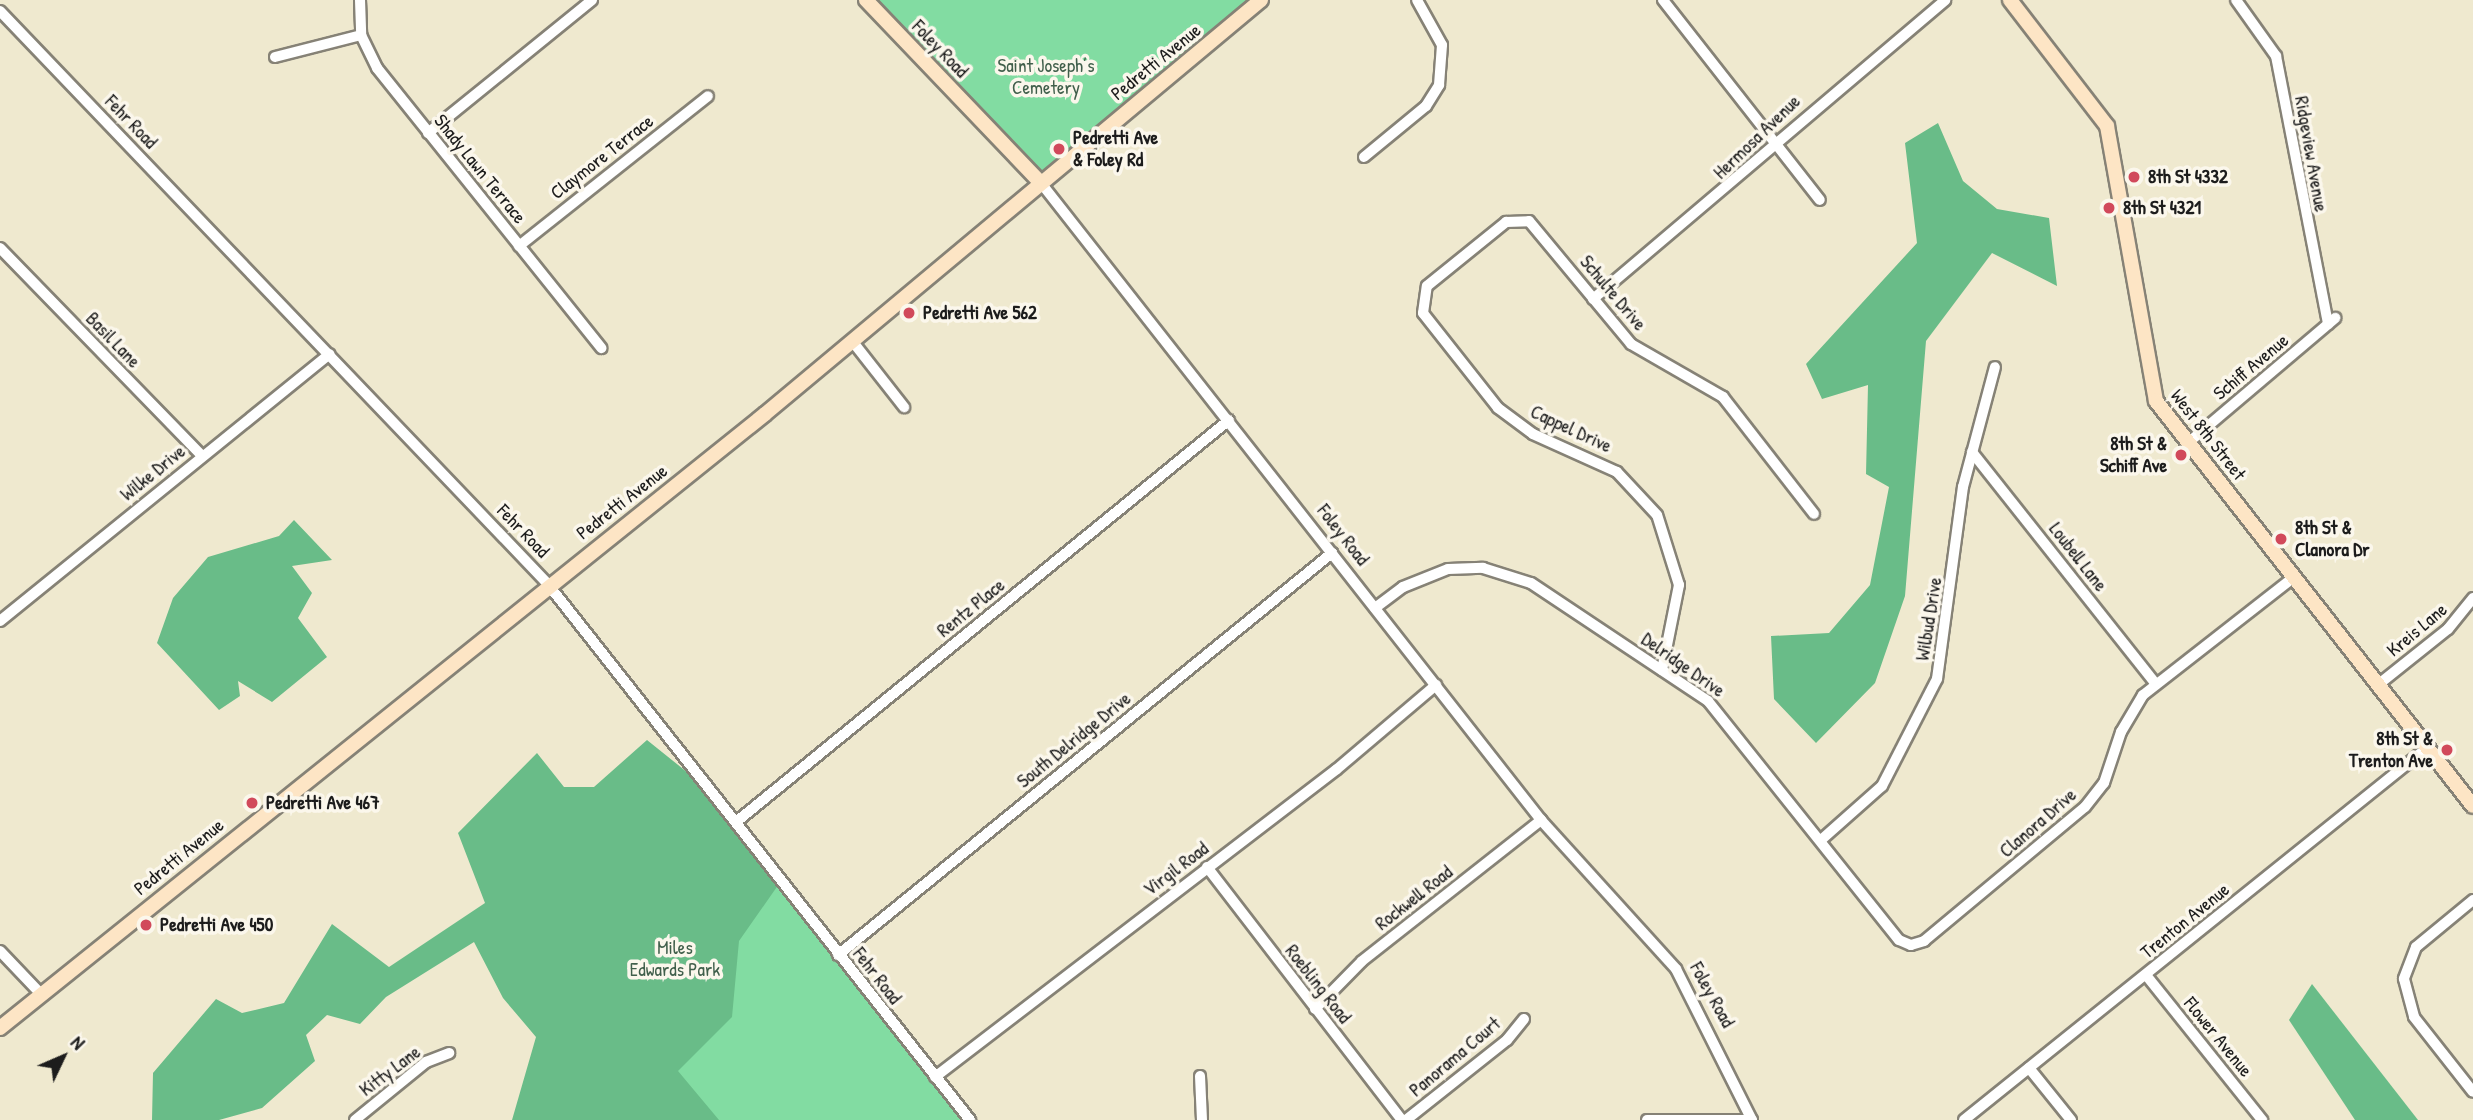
<!DOCTYPE html>
<meta charset="utf-8">
<style>
body{margin:0}
#map{position:relative;width:2473px;height:1120px;overflow:hidden;background:#efe9cf;font-family:"Patrick Hand",sans-serif}
div>[style]{position:absolute}
.green>*{inset:0;background:#82dca2}
.forest>*{inset:0;background:#69bc88}
.roads{filter:drop-shadow(2px 0 #868276) drop-shadow(-2px 0 #868276) drop-shadow(0 2px #868276) drop-shadow(0 -2px #868276)}
.street>*{height:10px;margin:-5px;padding:0 5px;transform-origin:5px;border-radius:5px;background:#fff}
.secondary>*{height:14px;margin:-7px;padding:0 7px;transform-origin:7px;border-radius:7px;background:#fde5c5}
.dots>*{width:19px;height:19px;translate:-50% -50%;box-sizing:border-box;border:4px solid #fbf7ec;border-radius:50%}
span{translate:-50% -50%;white-space:nowrap;text-align:center;line-height:1.15;-webkit-text-stroke:7px #fbf7ec;paint-order:stroke}
.street-label{font-size:19px;color:#1c1c1c}
.park-label{font-size:19px;color:#405f4b}
.poi-label{font-size:19px;color:#1c1c1c;font-weight:700}
.left{translate:0 -50%;text-align:left}
.right{translate:-100% -50%;text-align:right}
.north{position:absolute;left:28px;top:1022px;width:70px;height:70px;-webkit-text-stroke:5px #fbf7ec;paint-order:stroke;rotate:46deg;font-size:19px;font-weight:700;line-height:28px;text-align:center;color:#1c1c1c}
.north::after{content:'';display:block;margin:auto;width:24px;height:32px;background:#1c1c1c;clip-path:polygon(50% 0,100% 100%,50% 72%,0 100%)}
</style>
<div id="map">
<div class="green">
<div style="clip-path:polygon(866px 0,1261px 0,1041px 183px)"></div>
<div style="clip-path:polygon(713px 793px,970px 1120px,531px 1120px)"></div>
</div>
<div class="forest">
<div style="clip-path:polygon(1938px 123px,1963px 181px,1997px 209px,2049px 218px,2057px 286px,1992px 253px,1926px 341px,1905px 596px,1875px 683px,1816px 743px,1774px 699px,1771px 636px,1829px 633px,1870px 585px,1889px 487px,1866px 474px,1868px 385px,1822px 399px,1806px 364px,1917px 243px,1905px 143px)"></div>
<div style="clip-path:polygon(294px 520px,332px 560px,292px 566px,312px 593px,298px 618px,327px 657px,272px 702px,238px 681px,240px 696px,219px 710px,157px 643px,173px 598px,208px 557px,279px 536px)"></div>
<div style="clip-path:polygon(647px 740px,713px 793px,781px 881px,739px 941px,732px 1017px,678px 1071px,719px 1120px,512px 1120px,536px 1037px,503px 998px,474px 942px,386px 997px,360px 1024px,327px 1015px,306px 1035px,315px 1061px,262px 1108px,219px 1120px,152px 1120px,153px 1073px,216px 999px,242px 1013px,284px 1003px,332px 924px,389px 967px,485px 903px,458px 833px,537px 753px,564px 787px,594px 787px)"></div>
<div style="clip-path:polygon(2312px 984px,2418px 1120px,2355px 1120px,2289px 1020px)"></div>
</div>
<div class="roads">
<div class="street">
<div style="left:360px;top:0;width:35px;rotate:88deg"></div>
<div style="left:361px;top:35px;width:37px;rotate:64deg"></div>
<div style="left:377px;top:68px;width:359px;rotate:51.3deg"></div>
<div style="left:1663px;top:0;width:254px;rotate:51.9deg"></div>
<div style="left:2236px;top:0;width:69px;rotate:54.5deg"></div>
<div style="left:2276px;top:56px;width:273px;rotate:79deg"></div>
<div style="left:0;top:11px;width:791px;rotate:46.28deg"></div>
<div style="left:547px;top:583px;width:684px;rotate:51.77deg"></div>
<div style="left:275px;top:57px;width:89px;rotate:-14.3deg"></div>
<div style="left:428px;top:133px;width:211px;rotate:-39deg"></div>
<div style="left:1364px;top:157px;width:80px;rotate:-39.4deg"></div>
<div style="left:1426px;top:106px;width:25px;rotate:-58deg"></div>
<div style="left:1439px;top:85px;width:40px;rotate:-85.7deg"></div>
<div style="left:1442px;top:45px;width:51px;rotate:-119.1deg"></div>
<div style="left:1041px;top:183px;width:810px;rotate:51.87deg"></div>
<div style="left:1541px;top:820px;width:201px;rotate:47.8deg"></div>
<div style="left:1676px;top:969px;width:169px;rotate:63.3deg"></div>
<div style="left:519px;top:246px;width:241px;rotate:-38.4deg"></div>
<div style="left:0;top:248px;width:290px;rotate:45.8deg"></div>
<div style="left:1593px;top:299px;width:462px;rotate:-40.3deg"></div>
<div style="left:853px;top:342px;width:83px;rotate:51.9deg"></div>
<div style="left:2189px;top:442px;width:192px;rotate:-40.3deg"></div>
<div style="left:1972px;top:452px;width:295px;rotate:51.6deg"></div>
<div style="left:1375px;top:608px;width:35px;rotate:-37deg"></div>
<div style="left:1403px;top:587px;width:48px;rotate:-21.8deg"></div>
<div style="left:1448px;top:569px;width:35px;rotate:-2deg"></div>
<div style="left:1483px;top:568px;width:50px;rotate:17.4deg"></div>
<div style="left:1531px;top:583px;width:213px;rotate:33.7deg"></div>
<div style="left:1708px;top:701px;width:306px;rotate:51.4deg"></div>
<div style="left:1899px;top:940px;width:13px;rotate:23deg"></div>
<div style="left:1911px;top:945px;width:14px;rotate:-17deg"></div>
<div style="left:1924px;top:941px;width:209px;rotate:-39.8deg"></div>
<div style="left:2085px;top:807px;width:31px;rotate:-52deg"></div>
<div style="left:2104px;top:783px;width:54px;rotate:-71.6deg"></div>
<div style="left:2121px;top:732px;width:43px;rotate:-59.3deg"></div>
<div style="left:2143px;top:695px;width:192px;rotate:-38deg"></div>
<div style="left:0;top:621px;width:424px;rotate:-39deg"></div>
<div style="left:1662px;top:670px;width:87px;rotate:-78.7deg"></div>
<div style="left:1679px;top:585px;width:73px;rotate:-107.4deg"></div>
<div style="left:1657px;top:515px;width:59px;rotate:-132.9deg"></div>
<div style="left:1617px;top:472px;width:92px;rotate:-155.7deg"></div>
<div style="left:1533px;top:434px;width:44px;rotate:-143.4deg"></div>
<div style="left:1498px;top:408px;width:121px;rotate:-128.3deg"></div>
<div style="left:1423px;top:313px;width:27px;rotate:-82deg"></div>
<div style="left:1427px;top:286px;width:102px;rotate:-39deg"></div>
<div style="left:1506px;top:222px;width:23px;rotate:-2deg"></div>
<div style="left:1529px;top:221px;width:160px;rotate:50.3deg"></div>
<div style="left:1631px;top:344px;width:106px;rotate:29.9deg"></div>
<div style="left:1723px;top:397px;width:148px;rotate:52.1deg"></div>
<div style="left:2379px;top:684px;width:88px;rotate:-38.6deg"></div>
<div style="left:2448px;top:629px;width:40px;rotate:-51deg"></div>
<div style="left:736px;top:822px;width:636px;rotate:-39.19deg"></div>
<div style="left:1821px;top:840px;width:81px;rotate:-41.5deg"></div>
<div style="left:1882px;top:786px;width:120px;rotate:-62.8deg"></div>
<div style="left:1937px;top:679px;width:194px;rotate:-82.3deg"></div>
<div style="left:1963px;top:487px;width:124px;rotate:-75.1deg"></div>
<div style="left:1207px;top:867px;width:319px;rotate:52.4deg"></div>
<div style="left:2473px;top:900px;width:74px;rotate:140.5deg"></div>
<div style="left:2416px;top:947px;width:34px;rotate:111deg"></div>
<div style="left:2404px;top:979px;width:39px;rotate:75deg"></div>
<div style="left:2414px;top:1017px;width:95px;rotate:51.8deg"></div>
<div style="left:0;top:951px;width:59px;rotate:46.4deg"></div>
<div style="left:838px;top:955px;width:637px;rotate:-39.14deg"></div>
<div style="left:2146px;top:975px;width:186px;rotate:51.3deg"></div>
<div style="left:1315px;top:1009px;width:67px;rotate:-45.6deg"></div>
<div style="left:1362px;top:961px;width:228px;rotate:-38.2deg"></div>
<div style="left:2029px;top:1068px;width:67px;rotate:51.1deg"></div>
<div style="left:1200px;top:1076px;width:44px;rotate:87.4deg"></div>
<div style="left:935px;top:1077px;width:506px;rotate:-37.46deg"></div>
<div style="left:1337px;top:769px;width:130px;rotate:-40.3deg"></div>
<div style="left:355px;top:1120px;width:92px;rotate:-39.2deg"></div>
<div style="left:426px;top:1062px;width:25px;rotate:-21deg"></div>
<div style="left:1406px;top:1120px;width:129px;rotate:-38.4deg"></div>
<div style="left:1507px;top:1040px;width:27px;rotate:-51deg"></div>
<div style="left:1647px;top:1120px;width:105px"></div>
<div style="left:1964px;top:1120px;width:594px;rotate:-38.78deg"></div>
</div>
<div class="secondary">
<div style="left:866px;top:0;width:253px;rotate:46.3deg"></div>
<div style="left:2010px;top:0;width:159px;rotate:52.4deg"></div>
<div style="left:2107px;top:126px;width:279px;rotate:79.9deg"></div>
<div style="left:2156px;top:401px;width:514px;rotate:51.95deg"></div>
<div style="left:0;top:1028px;width:981px;rotate:-38.75deg"></div>
<div style="left:765px;top:414px;width:646px;rotate:-39.85deg"></div>
</div>
</div>
<div class="dots">
<div style="left:1059px;top:149px;background:#d1495b"></div>
<div style="left:2134px;top:177px;background:#d1495b"></div>
<div style="left:2109px;top:208px;background:#d1495b"></div>
<div style="left:909px;top:313px;background:#d1495b"></div>
<div style="left:2181px;top:455px;background:#d1495b"></div>
<div style="left:2281px;top:539px;background:#d1495b"></div>
<div style="left:2447px;top:750px;background:#d1495b"></div>
<div style="left:252px;top:803px;background:#d1495b"></div>
<div style="left:146px;top:925px;background:#d1495b"></div>
</div>
<div class="street-label">
<span style="left:940px;top:49px;rotate:46deg">Foley Road</span>
<span style="left:1156px;top:62px;rotate:-39deg">Pedretti Avenue</span>
<span style="left:131px;top:122px;rotate:46deg">Fehr Road</span>
<span style="left:1757px;top:137px;rotate:-44deg">Hermosa Avenue</span>
<span style="left:2311px;top:154px;rotate:80deg">Ridgeview Avenue</span>
<span style="left:602px;top:157px;rotate:-38deg">Claymore Terrace</span>
<span style="left:480px;top:169px;rotate:51deg">Shady Lawn Terrace</span>
<span style="left:1613px;top:293px;rotate:50deg">Schulte Drive</span>
<span style="left:113px;top:340px;rotate:46deg">Basil Lane</span>
<span style="left:2251px;top:367px;rotate:-40deg">Schiff Avenue</span>
<span style="left:1571px;top:429px;rotate:25deg">Cappel Drive</span>
<span style="left:2208px;top:435px;rotate:52deg">West 8th Street</span>
<span style="left:153px;top:473px;rotate:-39deg">Wilke Drive</span>
<span style="left:622px;top:502px;rotate:-38deg">Pedretti Avenue</span>
<span style="left:523px;top:531px;rotate:46deg">Fehr Road</span>
<span style="left:1343px;top:535px;rotate:52deg">Foley Road</span>
<span style="left:2078px;top:557px;rotate:52deg">Loubell Lane</span>
<span style="left:971px;top:608px;rotate:-39deg">Rentz Place</span>
<span style="left:1929px;top:619px;rotate:-81deg">Wilbud Drive</span>
<span style="left:2417px;top:630px;rotate:-40deg">Kreis Lane</span>
<span style="left:1683px;top:665px;rotate:35deg">Delridge Drive</span>
<span style="left:1074px;top:740px;rotate:-39deg">South Delridge Drive</span>
<span style="left:2038px;top:823px;rotate:-41deg">Clanora Drive</span>
<span style="left:179px;top:857px;rotate:-39deg">Pedretti Avenue</span>
<span style="left:1176px;top:869px;rotate:-37deg">Virgil Road</span>
<span style="left:1414px;top:898px;rotate:-38deg">Rockwell Road</span>
<span style="left:2185px;top:921px;rotate:-39deg">Trenton Avenue</span>
<span style="left:877px;top:976px;rotate:52deg">Fehr Road</span>
<span style="left:1318px;top:984px;rotate:52deg">Roebling Road</span>
<span style="left:1712px;top:995px;rotate:61deg">Foley Road</span>
<span style="left:2218px;top:1037px;rotate:51deg">Flower Avenue</span>
<span style="left:1455px;top:1057px;rotate:-40deg">Panorama Court</span>
<span style="left:390px;top:1071px;rotate:-37deg">Kitty Lane</span>
</div>
<div class="park-label">
<span style="left:1046px;top:77px">Saint Joseph’s<br>Cemetery</span>
<span style="left:675px;top:959px">Miles<br>Edwards Park</span>
</div>
<div class="poi-label">
<span class="left" style="left:1073px;top:149px">Pedretti Ave<br>&amp; Foley Rd</span>
<span class="left" style="left:2148px;top:177px">8th St 4332</span>
<span class="left" style="left:2123px;top:208px">8th St 4321</span>
<span class="left" style="left:923px;top:313px">Pedretti Ave 562</span>
<span class="right" style="left:2167px;top:455px">8th St &amp;<br>Schiff Ave</span>
<span class="left" style="left:2295px;top:539px">8th St &amp;<br>Clanora Dr</span>
<span class="right" style="left:2433px;top:750px">8th St &amp;<br>Trenton Ave</span>
<span class="left" style="left:266px;top:803px">Pedretti Ave 467</span>
<span class="left" style="left:160px;top:925px">Pedretti Ave 450</span>
</div>
<div class="north">N</div>
</div>
